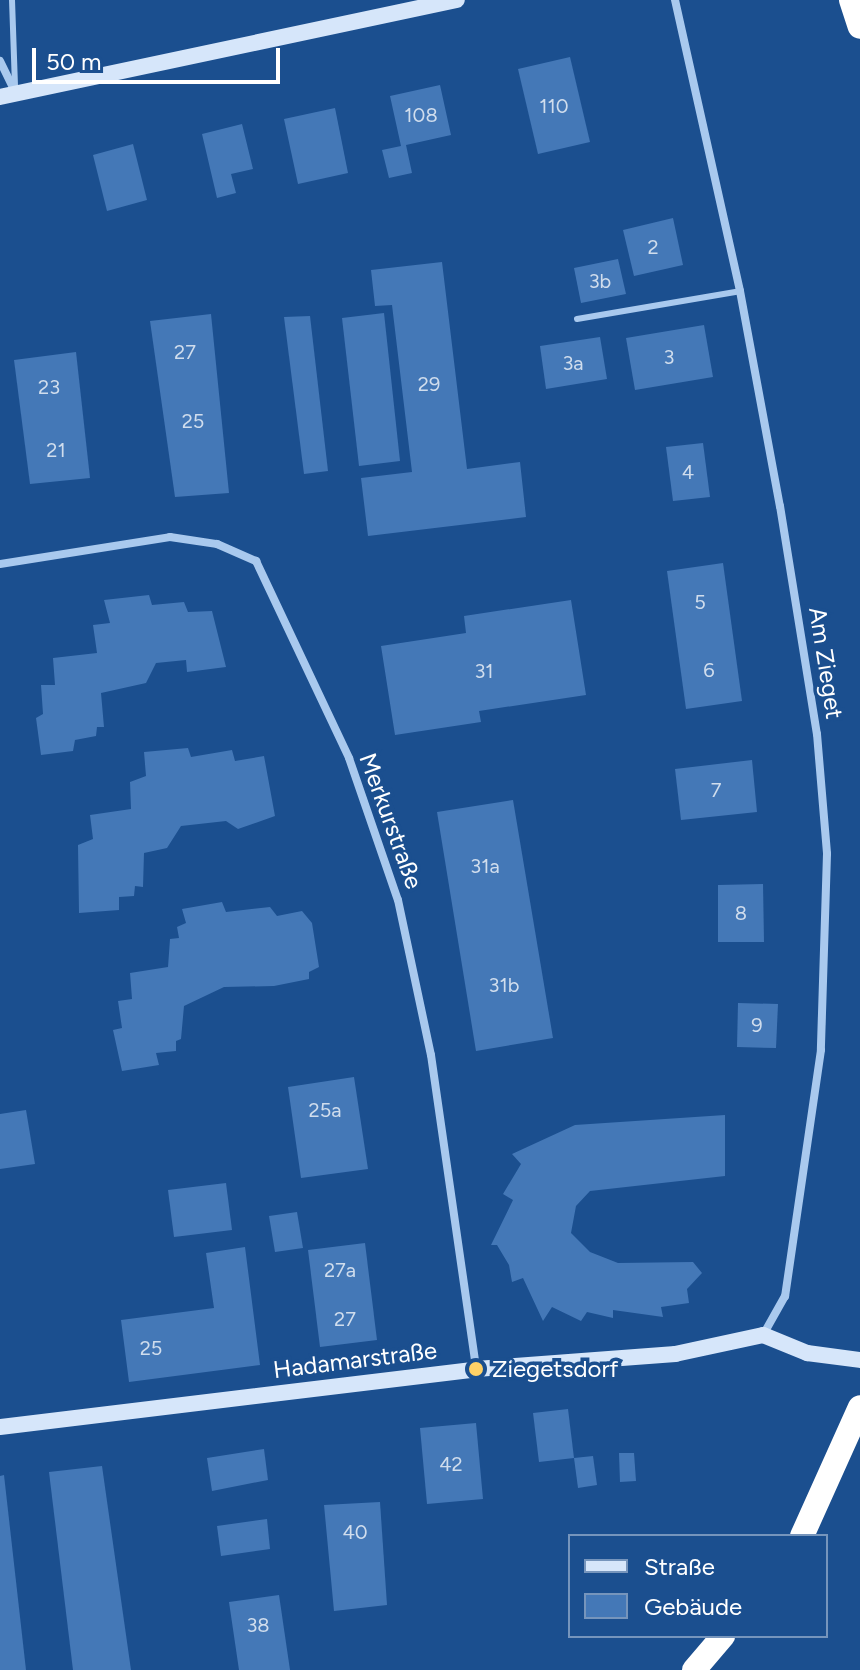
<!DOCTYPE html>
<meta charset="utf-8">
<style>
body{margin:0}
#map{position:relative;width:860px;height:1670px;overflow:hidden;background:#1b4f8f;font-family:Figtree,sans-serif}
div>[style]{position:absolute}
.building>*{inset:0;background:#4478b7}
.lane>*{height:6px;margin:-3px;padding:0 3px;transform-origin:3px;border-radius:3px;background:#a9c9ee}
.street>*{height:8px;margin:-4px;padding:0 4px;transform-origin:4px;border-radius:4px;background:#a9c9ee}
.secondary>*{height:16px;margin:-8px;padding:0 8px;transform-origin:8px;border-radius:8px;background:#d6e6fa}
.highway>*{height:24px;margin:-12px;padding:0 12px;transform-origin:12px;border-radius:12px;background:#fff}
.dots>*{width:22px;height:22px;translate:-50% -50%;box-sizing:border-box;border:4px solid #1b4f8f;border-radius:50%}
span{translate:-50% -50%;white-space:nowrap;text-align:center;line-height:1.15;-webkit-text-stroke:7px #1b4f8f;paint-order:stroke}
.number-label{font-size:20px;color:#d0dded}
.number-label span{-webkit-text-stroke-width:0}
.street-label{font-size:24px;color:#fff}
.poi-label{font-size:24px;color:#fff}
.left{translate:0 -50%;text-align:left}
.legend{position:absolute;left:568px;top:1534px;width:260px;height:104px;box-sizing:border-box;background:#1b4f8f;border:2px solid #7695bc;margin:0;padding:10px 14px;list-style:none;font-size:24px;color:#fff}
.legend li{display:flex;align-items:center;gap:16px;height:40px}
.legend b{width:40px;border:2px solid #7695bc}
.scale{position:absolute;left:32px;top:48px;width:248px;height:36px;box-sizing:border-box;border:4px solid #fff;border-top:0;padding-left:10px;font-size:24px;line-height:28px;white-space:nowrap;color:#fff;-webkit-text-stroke:6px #1b4f8f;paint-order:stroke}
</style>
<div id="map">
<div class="building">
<div style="clip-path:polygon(570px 57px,590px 142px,538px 154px,518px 69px)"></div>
<div style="clip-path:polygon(440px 85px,451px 135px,406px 145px,412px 173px,389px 178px,382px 150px,401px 146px,390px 96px)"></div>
<div style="clip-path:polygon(335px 108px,348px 173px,298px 184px,284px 119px)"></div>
<div style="clip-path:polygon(242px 124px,253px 169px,231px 174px,236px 193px,217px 198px,202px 134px)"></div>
<div style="clip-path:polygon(133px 144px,147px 200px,107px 211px,93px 155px)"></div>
<div style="clip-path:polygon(673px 218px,683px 265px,634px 276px,623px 230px)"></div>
<div style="clip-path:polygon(618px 259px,626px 294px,581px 303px,574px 268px)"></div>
<div style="clip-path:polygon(442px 262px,467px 469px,520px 462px,526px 517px,368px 536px,361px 478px,412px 472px,392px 305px,375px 306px,371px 270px)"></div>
<div style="clip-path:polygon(384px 313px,400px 461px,359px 466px,342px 318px)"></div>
<div style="clip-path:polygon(211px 314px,229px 493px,175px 497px,150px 321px)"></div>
<div style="clip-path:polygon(310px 316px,328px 471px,304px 474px,284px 317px)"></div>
<div style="clip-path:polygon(704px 325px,713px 377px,635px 390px,626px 338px)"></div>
<div style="clip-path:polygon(600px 337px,607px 379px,546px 389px,540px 346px)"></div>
<div style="clip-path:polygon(76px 352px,90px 478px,30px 484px,14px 360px)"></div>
<div style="clip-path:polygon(703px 443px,710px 497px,673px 501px,666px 447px)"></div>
<div style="clip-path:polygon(723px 563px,742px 701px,686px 709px,667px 571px)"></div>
<div style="clip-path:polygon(149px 595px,152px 605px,184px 602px,188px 612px,212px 611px,226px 667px,187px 672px,186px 660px,156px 663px,146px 683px,101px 693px,104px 727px,97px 727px,96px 736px,75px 740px,73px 751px,41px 755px,36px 718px,43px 714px,41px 685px,55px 685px,53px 658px,97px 653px,93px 625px,110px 623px,104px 600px)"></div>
<div style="clip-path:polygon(571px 600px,586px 695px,479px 711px,481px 722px,395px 735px,381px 646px,466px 633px,464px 616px)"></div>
<div style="clip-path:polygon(188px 748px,191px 757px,232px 750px,235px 761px,264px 756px,275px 816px,238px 829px,226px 821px,181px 826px,167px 848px,144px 853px,143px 887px,135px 886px,134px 896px,119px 897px,119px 910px,79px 913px,78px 845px,93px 839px,90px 815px,131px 809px,130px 782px,146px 776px,144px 752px)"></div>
<div style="clip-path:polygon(752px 760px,757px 812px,681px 820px,675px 769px)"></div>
<div style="clip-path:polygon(513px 800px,553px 1038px,476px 1051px,437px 812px)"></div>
<div style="clip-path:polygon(763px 884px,764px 942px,718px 942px,718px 885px)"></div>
<div style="clip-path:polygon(222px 902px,226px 912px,270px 907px,277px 916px,302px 911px,312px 923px,319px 967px,309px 972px,309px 979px,274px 986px,224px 987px,184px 1006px,181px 1039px,176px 1041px,176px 1051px,156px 1053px,159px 1065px,122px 1071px,113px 1030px,122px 1028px,118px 1001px,132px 999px,130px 973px,168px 967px,170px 939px,179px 938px,177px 927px,186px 923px,182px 909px)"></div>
<div style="clip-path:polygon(738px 1003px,778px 1004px,776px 1048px,737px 1047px)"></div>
<div style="clip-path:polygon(354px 1077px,368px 1169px,301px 1178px,288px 1087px)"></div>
<div style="clip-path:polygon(26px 1110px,35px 1164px,0 1169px,0 1114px)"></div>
<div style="clip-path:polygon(725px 1115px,725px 1176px,590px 1191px,576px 1206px,571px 1233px,590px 1252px,618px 1263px,693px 1262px,702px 1273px,687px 1289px,689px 1303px,661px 1307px,663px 1317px,613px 1310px,613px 1318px,587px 1312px,581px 1321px,552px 1307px,543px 1321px,523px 1278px,512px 1282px,509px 1265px,497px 1245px,491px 1245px,513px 1200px,503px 1194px,521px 1164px,512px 1154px,575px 1125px)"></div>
<div style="clip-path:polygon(226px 1183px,232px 1230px,174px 1237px,168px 1190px)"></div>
<div style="clip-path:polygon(297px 1212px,303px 1248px,275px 1252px,269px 1216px)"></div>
<div style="clip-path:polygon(365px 1243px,377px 1340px,320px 1347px,308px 1250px)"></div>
<div style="clip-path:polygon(245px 1247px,260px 1365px,129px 1382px,121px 1320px,214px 1308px,206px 1253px)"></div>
<div style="clip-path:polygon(568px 1409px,574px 1458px,539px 1462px,533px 1413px)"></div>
<div style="clip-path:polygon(476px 1423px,483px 1499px,427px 1504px,420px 1428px)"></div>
<div style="clip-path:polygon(264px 1449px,268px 1480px,212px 1491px,207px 1458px)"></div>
<div style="clip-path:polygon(619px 1453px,634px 1453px,636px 1481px,620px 1482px)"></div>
<div style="clip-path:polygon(593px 1456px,597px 1485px,578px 1488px,574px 1458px)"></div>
<div style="clip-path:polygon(102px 1466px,131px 1670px,73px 1670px,49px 1472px)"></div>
<div style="clip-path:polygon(4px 1475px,26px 1670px,0 1670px,0 1476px)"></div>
<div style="clip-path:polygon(380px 1502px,387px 1605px,334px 1611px,324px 1505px)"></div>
<div style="clip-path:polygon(267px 1519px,270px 1549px,221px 1556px,217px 1526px)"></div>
<div style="clip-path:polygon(279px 1595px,290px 1670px,239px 1670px,229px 1602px)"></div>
</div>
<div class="lane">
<div style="left:12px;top:0;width:88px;rotate:88deg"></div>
<div style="left:577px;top:319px;width:165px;rotate:-9.7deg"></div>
</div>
<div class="street">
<div style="left:675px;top:0;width:298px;rotate:77.4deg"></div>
<div style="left:740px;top:291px;width:219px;rotate:79.5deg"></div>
<div style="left:780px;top:506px;width:231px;rotate:80.8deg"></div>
<div style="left:817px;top:734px;width:120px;rotate:85.2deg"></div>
<div style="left:827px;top:854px;width:196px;rotate:91.8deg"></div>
<div style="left:821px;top:1050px;width:249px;rotate:98.3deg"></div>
<div style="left:785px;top:1296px;width:45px;rotate:119.4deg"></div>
<div style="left:0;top:61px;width:34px;rotate:64deg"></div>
<div style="left:0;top:564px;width:172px;rotate:-9deg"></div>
<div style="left:170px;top:537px;width:48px;rotate:8.5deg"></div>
<div style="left:217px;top:544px;width:43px;rotate:23.6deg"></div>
<div style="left:256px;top:561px;width:218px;rotate:64.7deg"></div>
<div style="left:349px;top:758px;width:150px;rotate:71deg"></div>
<div style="left:398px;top:900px;width:158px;rotate:78deg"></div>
<div style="left:431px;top:1055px;width:317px;rotate:81.8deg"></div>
</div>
<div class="secondary">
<div style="left:0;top:97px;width:467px;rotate:-12deg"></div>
<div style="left:0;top:1427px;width:480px;rotate:-6.9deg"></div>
<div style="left:476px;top:1369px;width:200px;rotate:-4.3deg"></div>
<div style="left:675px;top:1354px;width:90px;rotate:-12.2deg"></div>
<div style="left:763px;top:1335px;width:48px;rotate:22.2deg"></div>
<div style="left:807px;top:1353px;width:53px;rotate:7.5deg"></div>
</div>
<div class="highway">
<div style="left:851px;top:0;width:28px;rotate:72deg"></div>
<div style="left:802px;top:1536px;width:141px;rotate:-65.8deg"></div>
<div style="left:694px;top:1670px;width:45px;rotate:-49.5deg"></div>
</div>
<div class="dots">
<div style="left:476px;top:1369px;background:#ffd166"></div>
</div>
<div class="number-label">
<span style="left:554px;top:106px">110</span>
<span style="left:421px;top:115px">108</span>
<span style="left:653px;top:247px">2</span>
<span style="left:600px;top:281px">3b</span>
<span style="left:185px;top:352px">27</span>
<span style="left:669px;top:357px">3</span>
<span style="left:573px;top:363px">3a</span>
<span style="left:429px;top:384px">29</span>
<span style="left:49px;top:387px">23</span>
<span style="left:193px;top:421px">25</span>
<span style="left:56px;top:450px">21</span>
<span style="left:688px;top:472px">4</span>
<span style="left:700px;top:602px">5</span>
<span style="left:709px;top:670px">6</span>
<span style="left:484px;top:671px">31</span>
<span style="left:716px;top:790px">7</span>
<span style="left:485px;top:866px">31a</span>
<span style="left:741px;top:913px">8</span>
<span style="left:504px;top:985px">31b</span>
<span style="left:757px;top:1025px">9</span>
<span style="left:325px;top:1110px">25a</span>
<span style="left:340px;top:1270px">27a</span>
<span style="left:345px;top:1319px">27</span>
<span style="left:151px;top:1348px">25</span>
<span style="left:451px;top:1464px">42</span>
<span style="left:355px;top:1532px">40</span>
<span style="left:258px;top:1625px">38</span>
</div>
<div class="street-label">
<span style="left:826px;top:663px;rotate:81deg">Am Zieget</span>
<span style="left:391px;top:821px;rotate:70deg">Merkurstraße</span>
<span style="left:355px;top:1360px;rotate:-7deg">Hadamarstraße</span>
</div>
<div class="poi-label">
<span class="left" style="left:492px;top:1369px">Ziegetsdorf</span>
</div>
<ul class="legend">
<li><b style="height:10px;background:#d6e6fa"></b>Straße</li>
<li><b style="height:22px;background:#4478b7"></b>Gebäude</li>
</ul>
<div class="scale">50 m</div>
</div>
